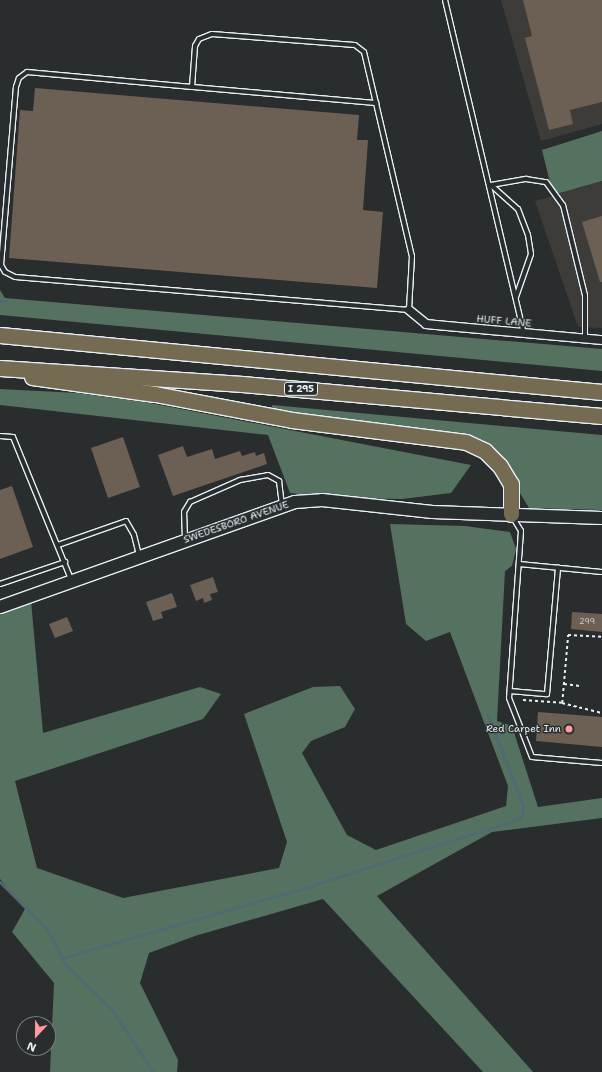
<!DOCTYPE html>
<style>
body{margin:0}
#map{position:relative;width:602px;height:1072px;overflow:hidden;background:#2a2d2e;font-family:"Shantell Sans",sans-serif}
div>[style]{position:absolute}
.built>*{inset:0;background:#3e3c39}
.green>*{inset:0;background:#55715f}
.stream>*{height:3px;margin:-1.5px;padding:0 1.5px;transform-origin:1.5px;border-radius:1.5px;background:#4e6b72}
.building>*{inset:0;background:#6c5f53}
.path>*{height:1.5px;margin-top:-0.75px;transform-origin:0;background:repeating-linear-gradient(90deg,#e8f1f8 0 3px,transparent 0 6px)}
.roads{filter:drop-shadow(1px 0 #e8f1f8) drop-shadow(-1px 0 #e8f1f8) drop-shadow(0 1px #e8f1f8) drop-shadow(0 -1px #e8f1f8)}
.lane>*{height:4px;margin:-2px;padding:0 2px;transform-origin:2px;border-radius:2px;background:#2a2d2e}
.street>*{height:8px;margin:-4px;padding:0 4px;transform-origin:4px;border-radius:4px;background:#2a2d2e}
.secondary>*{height:12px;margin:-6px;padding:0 6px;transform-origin:6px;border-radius:6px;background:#2a2d2e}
.highway>*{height:15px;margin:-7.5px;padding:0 7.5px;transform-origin:7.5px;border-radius:7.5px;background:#746b52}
.dots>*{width:11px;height:11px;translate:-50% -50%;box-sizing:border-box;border:2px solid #2a2d2e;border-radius:50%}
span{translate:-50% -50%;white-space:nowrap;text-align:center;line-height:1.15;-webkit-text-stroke:3px #2a2d2e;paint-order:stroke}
.number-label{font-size:8px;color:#c9cccf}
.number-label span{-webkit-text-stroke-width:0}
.shield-label span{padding:1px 3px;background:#2a2d2e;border:1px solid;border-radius:3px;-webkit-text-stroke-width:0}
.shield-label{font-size:9px;color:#e8f1f8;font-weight:700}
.street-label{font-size:10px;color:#e8f1f8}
.poi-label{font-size:10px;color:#e8f1f8}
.right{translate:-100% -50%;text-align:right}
.north{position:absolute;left:16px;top:1016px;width:40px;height:40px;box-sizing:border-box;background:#2a2d2e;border:1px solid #767b7f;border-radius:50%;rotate:202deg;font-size:11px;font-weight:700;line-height:16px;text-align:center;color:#e8f1f8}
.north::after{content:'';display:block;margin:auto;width:14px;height:18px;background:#ff9aa2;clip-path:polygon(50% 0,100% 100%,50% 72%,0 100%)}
</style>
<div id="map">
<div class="built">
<div style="clip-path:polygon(501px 0,602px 0,602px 124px,541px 141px)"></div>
<div style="clip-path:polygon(602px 181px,602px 328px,578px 327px,535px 201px)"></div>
</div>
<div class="green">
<div style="clip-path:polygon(602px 131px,602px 181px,553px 195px,542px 150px)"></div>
<div style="clip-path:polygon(0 290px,5px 298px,602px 349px,602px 371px,0 315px)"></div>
<div style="clip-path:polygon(0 389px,78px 393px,145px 402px,471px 465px,451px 493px,402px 499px,333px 498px,290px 493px,268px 435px,0 405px)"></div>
<div style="clip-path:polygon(272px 405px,602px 435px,602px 510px,529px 508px,497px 455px,272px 413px)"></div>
<div style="clip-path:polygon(390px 524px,465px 526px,510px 532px,516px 549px,512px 566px,505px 571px,497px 721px,512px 726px,538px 807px,602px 798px,602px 818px,492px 832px,377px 896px,533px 1072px,483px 1072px,323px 899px,195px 936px,149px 953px,140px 983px,178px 1060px,177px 1072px,50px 1072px,54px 983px,12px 932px,25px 909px,0 879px,0 612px,31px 601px,43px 733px,200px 687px,221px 694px,203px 719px,15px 781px,37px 868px,123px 898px,279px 868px,287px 842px,244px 714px,313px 687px,340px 686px,355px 709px,345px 727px,311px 741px,302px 753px,347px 835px,376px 850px,506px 806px,508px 786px,450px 632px,426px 641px,406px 624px)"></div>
</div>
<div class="stream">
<div style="left:0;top:301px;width:6px"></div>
<div style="left:0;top:882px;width:65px;rotate:45deg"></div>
<div style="left:46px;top:928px;width:42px;rotate:61.6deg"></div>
<div style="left:66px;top:965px;width:66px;rotate:44.4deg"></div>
<div style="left:113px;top:1011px;width:73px;rotate:56.7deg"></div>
<div style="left:62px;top:958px;width:252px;rotate:-16.1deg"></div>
<div style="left:304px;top:888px;width:226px;rotate:-17.8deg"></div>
<div style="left:519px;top:819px;width:7px;rotate:-56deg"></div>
<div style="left:523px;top:813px;width:8px;rotate:-90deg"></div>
<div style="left:523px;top:805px;width:97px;rotate:-111.3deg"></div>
</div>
<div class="building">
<div style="clip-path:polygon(523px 0,602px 0,602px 102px,570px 110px,573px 124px,549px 130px,525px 38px,532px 36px)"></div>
<div style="clip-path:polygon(35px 88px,359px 115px,357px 140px,368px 140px,363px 210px,383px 212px,377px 288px,9px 258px,20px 110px,33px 111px)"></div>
<div style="clip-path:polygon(602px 216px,602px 282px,600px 282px,582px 222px)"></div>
<div style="clip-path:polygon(123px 437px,140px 487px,108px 498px,91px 448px)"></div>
<div style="clip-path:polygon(183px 446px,187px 457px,212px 449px,215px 459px,240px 451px,242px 456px,255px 452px,256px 456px,264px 453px,267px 464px,173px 496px,158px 455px)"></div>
<div style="clip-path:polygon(12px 486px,33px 547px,0 559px,0 490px)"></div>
<div style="clip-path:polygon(213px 577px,218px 592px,210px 594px,212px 600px,204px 603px,203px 598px,196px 601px,190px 585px)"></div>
<div style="clip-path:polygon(172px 593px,177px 607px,161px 612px,163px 618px,153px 621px,146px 602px)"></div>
<div style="clip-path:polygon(572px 612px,602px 614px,602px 632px,571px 629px)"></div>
<div style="clip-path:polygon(67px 617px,73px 631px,55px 638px,49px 624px)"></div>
<div style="clip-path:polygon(538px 712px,602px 717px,602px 747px,536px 741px)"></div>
</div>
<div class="path">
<div style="left:564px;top:684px;width:16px;rotate:7deg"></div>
<div style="left:523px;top:700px;width:39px;rotate:4deg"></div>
<div style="left:562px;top:703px;width:41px;rotate:14deg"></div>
<div style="left:562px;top:703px;width:68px;rotate:-85deg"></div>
<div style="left:568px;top:635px;width:34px;rotate:3deg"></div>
</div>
<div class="roads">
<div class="lane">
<div style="left:445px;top:0;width:342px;rotate:76.7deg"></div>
<div style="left:212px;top:34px;width:143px;rotate:4.4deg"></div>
<div style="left:355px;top:45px;width:11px;rotate:38deg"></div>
<div style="left:364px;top:52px;width:210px;rotate:76.8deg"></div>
<div style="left:412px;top:256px;width:54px;rotate:93.2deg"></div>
<div style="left:409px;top:310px;width:395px;rotate:-175.2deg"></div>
<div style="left:15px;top:277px;width:11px;rotate:-153deg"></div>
<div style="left:5px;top:272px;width:8px;rotate:-120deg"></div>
<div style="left:1px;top:265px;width:179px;rotate:-85.2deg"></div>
<div style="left:16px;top:87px;width:9px;rotate:-72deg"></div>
<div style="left:19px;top:78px;width:10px;rotate:-37deg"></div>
<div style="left:27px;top:72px;width:166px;rotate:5.2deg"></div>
<div style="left:192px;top:87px;width:41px;rotate:-85.8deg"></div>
<div style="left:195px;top:46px;width:8px;rotate:-60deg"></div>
<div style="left:199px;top:39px;width:14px;rotate:-21deg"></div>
<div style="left:192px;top:87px;width:185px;rotate:5deg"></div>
<div style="left:491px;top:185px;width:36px;rotate:-10deg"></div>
<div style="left:526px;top:179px;width:20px;rotate:9deg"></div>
<div style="left:546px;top:182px;width:29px;rotate:54deg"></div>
<div style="left:563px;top:205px;width:93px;rotate:76.3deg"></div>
<div style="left:585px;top:295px;width:43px;rotate:90deg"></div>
<div style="left:491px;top:185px;width:36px;rotate:42deg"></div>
<div style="left:518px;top:209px;width:28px;rotate:69deg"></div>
<div style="left:528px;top:235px;width:19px;rotate:81deg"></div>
<div style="left:531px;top:254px;width:46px;rotate:109.2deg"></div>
<div style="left:0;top:436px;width:13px;rotate:4deg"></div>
<div style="left:13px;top:437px;width:153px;rotate:67.8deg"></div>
<div style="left:512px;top:516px;width:17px;rotate:59deg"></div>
<div style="left:521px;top:531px;width:167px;rotate:94.1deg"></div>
<div style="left:509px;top:698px;width:63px;rotate:68.7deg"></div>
<div style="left:532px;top:757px;width:70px;rotate:4.9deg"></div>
<div style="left:185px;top:539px;width:27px;rotate:-92deg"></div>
<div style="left:184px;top:512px;width:12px;rotate:-59deg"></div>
<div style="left:190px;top:502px;width:55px;rotate:-23.7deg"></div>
<div style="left:240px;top:480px;width:28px;rotate:-10deg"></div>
<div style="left:268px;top:475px;width:13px;rotate:29deg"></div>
<div style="left:279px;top:481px;width:23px;rotate:83deg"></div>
<div style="left:58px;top:545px;width:72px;rotate:-19.4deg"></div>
<div style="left:126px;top:521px;width:16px;rotate:60deg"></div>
<div style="left:134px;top:535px;width:21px;rotate:76deg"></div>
<div style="left:519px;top:564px;width:83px;rotate:5.5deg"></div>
<div style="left:0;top:584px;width:69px;rotate:-18.7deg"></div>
<div style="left:510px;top:691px;width:37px;rotate:5deg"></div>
<div style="left:547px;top:694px;width:127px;rotate:-85deg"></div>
</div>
<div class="street">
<div style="left:409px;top:310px;width:22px;rotate:39deg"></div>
<div style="left:426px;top:324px;width:10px;rotate:6deg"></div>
<div style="left:436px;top:325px;width:167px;rotate:5.2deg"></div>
</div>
<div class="secondary">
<div style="left:0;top:607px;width:313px;rotate:-19.6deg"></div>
<div style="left:295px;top:502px;width:27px;rotate:-4deg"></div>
<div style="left:322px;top:500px;width:111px;rotate:6.2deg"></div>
<div style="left:432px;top:512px;width:170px;rotate:2deg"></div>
</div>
<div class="highway">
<div style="left:0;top:335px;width:605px;rotate:5.41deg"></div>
<div style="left:0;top:368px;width:243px;rotate:3.8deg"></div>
<div style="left:242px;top:384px;width:361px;rotate:5.1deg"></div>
<div style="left:32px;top:377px;width:124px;rotate:7.9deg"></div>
<div style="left:155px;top:394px;width:139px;rotate:10.7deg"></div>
<div style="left:292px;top:420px;width:175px;rotate:7.2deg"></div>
<div style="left:466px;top:442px;width:21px;rotate:25deg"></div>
<div style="left:485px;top:451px;width:21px;rotate:45deg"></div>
<div style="left:500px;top:466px;width:21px;rotate:59deg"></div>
<div style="left:511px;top:484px;width:30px;rotate:90deg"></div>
</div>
</div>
<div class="dots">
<div style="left:569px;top:729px;background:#ff9aa2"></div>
</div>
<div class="number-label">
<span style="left:587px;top:622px">299</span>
</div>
<div class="shield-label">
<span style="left:301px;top:389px">I 295</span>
</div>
<div class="street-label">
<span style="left:504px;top:321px;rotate:5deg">HUFF LANE</span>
<span style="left:236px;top:522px;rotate:-19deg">SWEDESBORO AVENUE</span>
</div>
<div class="poi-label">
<span class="right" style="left:561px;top:729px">Red Carpet Inn</span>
</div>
<div class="north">N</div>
</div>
